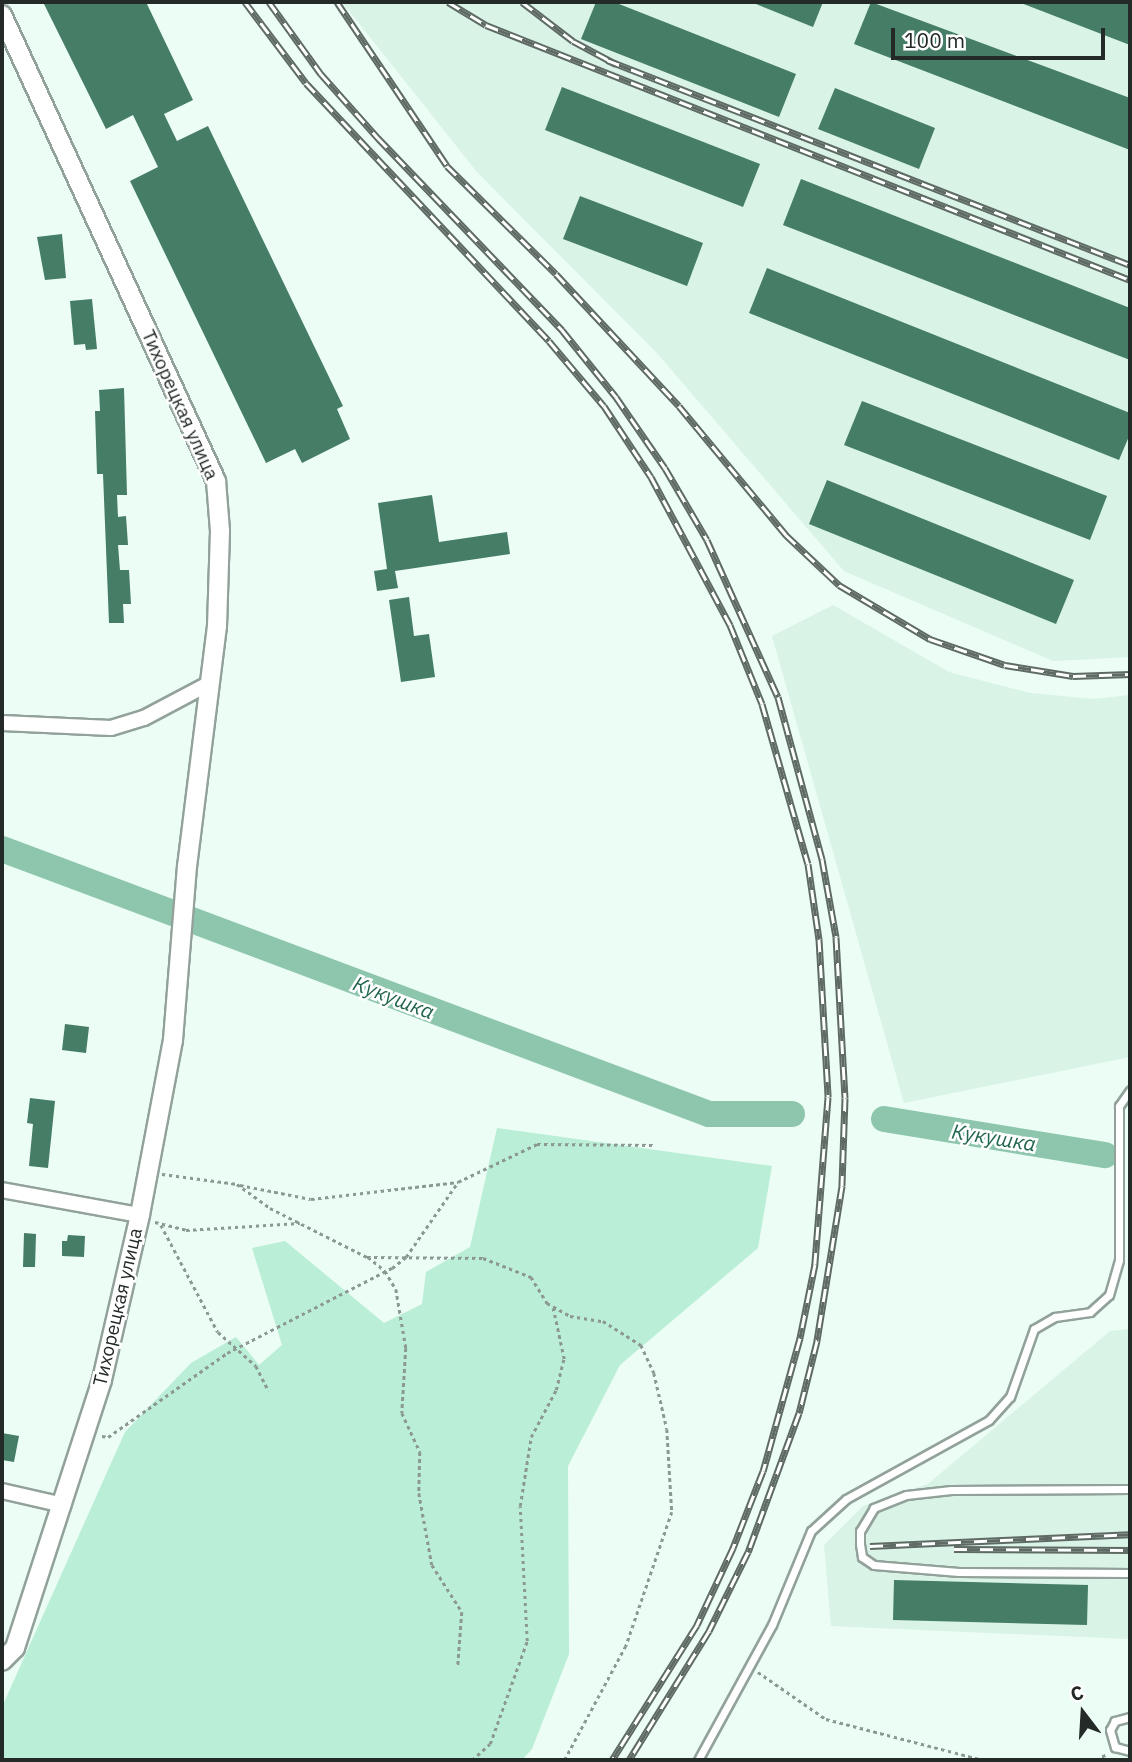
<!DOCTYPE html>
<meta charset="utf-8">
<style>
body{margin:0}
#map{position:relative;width:1132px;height:1762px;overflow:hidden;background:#ebfdf4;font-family:"IBM Plex Sans",sans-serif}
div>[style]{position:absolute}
.built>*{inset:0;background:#d9f3e6}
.green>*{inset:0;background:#baeed6}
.river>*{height:26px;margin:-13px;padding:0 13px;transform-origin:13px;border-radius:13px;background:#8dc6ac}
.building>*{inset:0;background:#457d66}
.path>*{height:2.5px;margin-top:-1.25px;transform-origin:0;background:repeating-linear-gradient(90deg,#8c9993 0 3.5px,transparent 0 7px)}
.roads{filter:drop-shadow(2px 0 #92a29a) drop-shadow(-2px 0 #92a29a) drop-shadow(0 2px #92a29a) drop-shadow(0 -2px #92a29a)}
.service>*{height:7px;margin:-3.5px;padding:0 3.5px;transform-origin:3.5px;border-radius:3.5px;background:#fff}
.minor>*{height:14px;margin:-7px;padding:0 7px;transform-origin:7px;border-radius:7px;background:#fff}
.tertiary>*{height:18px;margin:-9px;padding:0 9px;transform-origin:9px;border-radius:9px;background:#fff}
.rail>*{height:7px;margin-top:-3.5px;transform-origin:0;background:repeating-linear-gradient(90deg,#fff 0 13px,#5f6a65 0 26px);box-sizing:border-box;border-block:2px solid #5f6a65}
span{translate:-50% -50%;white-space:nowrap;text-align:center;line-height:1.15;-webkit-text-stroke:5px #fff;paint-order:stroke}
.street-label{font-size:19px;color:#232a27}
.water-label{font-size:21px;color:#21654c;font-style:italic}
.frame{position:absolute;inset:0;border:4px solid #232a27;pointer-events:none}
.north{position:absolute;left:1048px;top:1678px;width:70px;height:70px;-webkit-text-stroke:5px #fff;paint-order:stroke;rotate:343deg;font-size:19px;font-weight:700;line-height:28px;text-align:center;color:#232a27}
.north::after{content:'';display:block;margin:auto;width:24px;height:32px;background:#232a27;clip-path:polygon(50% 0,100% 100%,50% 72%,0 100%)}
.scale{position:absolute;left:891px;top:28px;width:214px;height:32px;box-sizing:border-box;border:4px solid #232a27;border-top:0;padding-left:9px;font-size:21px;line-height:24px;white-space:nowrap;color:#232a27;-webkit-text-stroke:5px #fff;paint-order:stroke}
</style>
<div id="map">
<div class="built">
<div style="clip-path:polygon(342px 2px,1130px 2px,1130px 657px,1053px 661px,844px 571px,656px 352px,477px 172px)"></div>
<div style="clip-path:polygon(833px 605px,949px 672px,1030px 693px,1094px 699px,1130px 695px,1130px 1057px,904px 1103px,772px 636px)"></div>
<div style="clip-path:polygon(1130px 1329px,1130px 1639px,831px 1626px,824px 1545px,863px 1506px,928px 1484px,1110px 1331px)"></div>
</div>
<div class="green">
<div style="clip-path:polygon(497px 1128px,772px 1166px,758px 1248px,620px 1365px,568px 1466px,569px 1654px,532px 1749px,522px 1760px,2px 1760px,2px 1707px,125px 1432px,191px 1363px,236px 1337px,259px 1365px,282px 1345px,252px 1248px,285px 1241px,384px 1323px,422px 1304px,426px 1272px,470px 1247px)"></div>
</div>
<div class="river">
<div style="left:2px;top:849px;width:755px;rotate:20.55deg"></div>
<div style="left:709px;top:1114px;width:83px"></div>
<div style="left:884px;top:1119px;width:224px;rotate:9.3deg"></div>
</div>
<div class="building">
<div style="clip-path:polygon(43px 2px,146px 2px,193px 100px,164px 114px,177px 141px,208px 126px,343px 406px,337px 409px,350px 439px,302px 463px,295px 449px,266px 463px,130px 181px,158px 167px,133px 115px,106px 129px)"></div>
<div style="clip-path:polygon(596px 2px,614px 2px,796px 74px,779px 117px,581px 39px)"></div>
<div style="clip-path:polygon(751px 2px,823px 2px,813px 27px)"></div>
<div style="clip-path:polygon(871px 2px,1130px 98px,1130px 150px,854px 44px)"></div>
<div style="clip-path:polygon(1021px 2px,1130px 2px,1130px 45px,1021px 3px)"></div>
<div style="clip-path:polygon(562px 87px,760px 164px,743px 207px,545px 130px)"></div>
<div style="clip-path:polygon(835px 88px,935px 128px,919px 169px,818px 129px)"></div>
<div style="clip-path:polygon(801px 179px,1130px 308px,1130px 360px,783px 225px)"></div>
<div style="clip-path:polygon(580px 196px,703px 243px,687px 286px,563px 239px)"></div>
<div style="clip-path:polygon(62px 234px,66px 278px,45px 280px,37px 237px)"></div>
<div style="clip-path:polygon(767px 268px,1130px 413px,1130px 434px,1119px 460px,749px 313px)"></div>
<div style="clip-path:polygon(92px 299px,97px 349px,86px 350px,85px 344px,74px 345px,70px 301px)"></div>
<div style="clip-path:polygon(124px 388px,127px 495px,117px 495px,118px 517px,126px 516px,128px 545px,118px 545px,120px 570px,129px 570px,131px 604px,123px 604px,124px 623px,109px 623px,103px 474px,97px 474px,95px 411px,100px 411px,99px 390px)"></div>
<div style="clip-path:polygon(862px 401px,1107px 496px,1090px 540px,844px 445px)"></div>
<div style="clip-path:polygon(827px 480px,1074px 580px,1056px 624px,809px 524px)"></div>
<div style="clip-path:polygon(432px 495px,439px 542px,507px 532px,510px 554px,395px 571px,398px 588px,377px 591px,374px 571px,387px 569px,378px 503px)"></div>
<div style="clip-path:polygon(409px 597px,414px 636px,429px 634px,435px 677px,401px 682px,389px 600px)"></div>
<div style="clip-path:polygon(65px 1024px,89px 1027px,86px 1053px,62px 1050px)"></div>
<div style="clip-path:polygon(30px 1098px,55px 1101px,48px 1168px,29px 1166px,33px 1124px,27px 1123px)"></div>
<div style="clip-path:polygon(24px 1233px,36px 1234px,35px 1267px,23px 1267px)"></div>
<div style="clip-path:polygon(68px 1235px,85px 1236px,84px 1257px,62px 1256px,62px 1241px,67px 1241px)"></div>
<div style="clip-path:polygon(2px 1433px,19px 1436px,14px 1462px,2px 1460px)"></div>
<div style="clip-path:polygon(894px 1580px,1088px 1585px,1087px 1625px,893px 1620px)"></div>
</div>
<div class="path">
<div style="left:162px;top:1174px;width:76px;rotate:7.6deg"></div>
<div style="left:237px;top:1184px;width:41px;rotate:36deg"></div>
<div style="left:270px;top:1208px;width:109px;rotate:26.8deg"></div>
<div style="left:367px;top:1257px;width:116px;rotate:0.5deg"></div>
<div style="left:483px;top:1258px;width:52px;rotate:21.6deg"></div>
<div style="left:531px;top:1277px;width:31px;rotate:58deg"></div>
<div style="left:547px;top:1303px;width:26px;rotate:29deg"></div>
<div style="left:570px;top:1316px;width:33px;rotate:9deg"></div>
<div style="left:603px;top:1321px;width:45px;rotate:32.3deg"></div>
<div style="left:641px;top:1345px;width:31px;rotate:65deg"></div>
<div style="left:654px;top:1373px;width:57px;rotate:76.9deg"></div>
<div style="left:667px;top:1429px;width:83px;rotate:86.6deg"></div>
<div style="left:672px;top:1512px;width:142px;rotate:108.9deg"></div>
<div style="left:626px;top:1646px;width:129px;rotate:118.2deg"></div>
<div style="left:240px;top:1185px;width:72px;rotate:11.2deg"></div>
<div style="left:311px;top:1199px;width:148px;rotate:-6.6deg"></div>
<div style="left:458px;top:1182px;width:88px;rotate:-25.7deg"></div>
<div style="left:537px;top:1144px;width:118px;rotate:0.5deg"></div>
<div style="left:155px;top:1222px;width:32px;rotate:14deg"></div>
<div style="left:186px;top:1230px;width:114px;rotate:-3.5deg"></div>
<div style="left:161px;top:1225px;width:121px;rotate:62deg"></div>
<div style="left:218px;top:1332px;width:51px;rotate:41.8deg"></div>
<div style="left:256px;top:1366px;width:28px;rotate:63deg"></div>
<div style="left:368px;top:1257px;width:22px;rotate:39deg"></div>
<div style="left:385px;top:1271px;width:21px;rotate:59deg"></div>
<div style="left:396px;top:1289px;width:60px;rotate:80.4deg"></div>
<div style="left:406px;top:1348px;width:65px;rotate:93.5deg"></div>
<div style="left:402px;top:1413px;width:43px;rotate:65.2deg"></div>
<div style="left:420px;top:1452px;width:41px;rotate:91.4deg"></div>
<div style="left:419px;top:1493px;width:73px;rotate:79.8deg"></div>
<div style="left:432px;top:1565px;width:56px;rotate:57.4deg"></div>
<div style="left:462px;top:1612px;width:53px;rotate:94.3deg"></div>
<div style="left:102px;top:1436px;width:6px;rotate:9deg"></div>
<div style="left:108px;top:1437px;width:146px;rotate:-35.2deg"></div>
<div style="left:227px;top:1353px;width:186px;rotate:-27.3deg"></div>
<div style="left:392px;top:1268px;width:18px;rotate:-38deg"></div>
<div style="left:406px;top:1257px;width:91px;rotate:-55.3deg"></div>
<div style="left:758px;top:1672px;width:83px;rotate:34.7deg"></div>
<div style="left:826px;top:1719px;width:162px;rotate:14.6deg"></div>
<div style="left:472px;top:1760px;width:24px;rotate:-42deg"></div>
<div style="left:490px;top:1744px;width:109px;rotate:-70.2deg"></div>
<div style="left:527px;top:1641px;width:135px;rotate:-93deg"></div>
<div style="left:520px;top:1506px;width:70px;rotate:-80.9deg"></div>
<div style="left:531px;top:1437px;width:53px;rotate:-62deg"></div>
<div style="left:556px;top:1390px;width:32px;rotate:-76deg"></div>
<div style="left:564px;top:1359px;width:52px;rotate:-102.2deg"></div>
<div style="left:1096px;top:1760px;width:13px;rotate:-29deg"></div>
</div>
<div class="roads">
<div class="service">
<div style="left:1130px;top:1489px;width:179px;rotate:179.7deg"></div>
<div style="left:951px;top:1490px;width:45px;rotate:173.7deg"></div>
<div style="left:906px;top:1495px;width:35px;rotate:158deg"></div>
<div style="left:874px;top:1508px;width:27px;rotate:121deg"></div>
<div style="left:860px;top:1531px;width:13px;rotate:90deg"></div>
<div style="left:860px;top:1544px;width:13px;rotate:81deg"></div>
<div style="left:862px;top:1557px;width:14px;rotate:34deg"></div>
<div style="left:874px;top:1565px;width:85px;rotate:4.7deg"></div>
<div style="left:959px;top:1572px;width:171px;rotate:0.3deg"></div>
<div style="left:1130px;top:1717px;width:16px;rotate:165deg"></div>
<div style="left:1115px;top:1721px;width:10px;rotate:119deg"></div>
<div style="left:1110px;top:1730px;width:18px;rotate:74deg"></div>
<div style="left:1115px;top:1747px;width:16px;rotate:15deg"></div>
<div style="left:698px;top:1760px;width:154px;rotate:-61.3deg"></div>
<div style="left:772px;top:1625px;width:102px;rotate:-67.5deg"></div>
<div style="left:811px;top:1531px;width:47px;rotate:-42.4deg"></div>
<div style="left:846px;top:1499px;width:163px;rotate:-28.9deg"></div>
<div style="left:989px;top:1420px;width:31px;rotate:-48deg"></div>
<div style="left:1010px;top:1397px;width:72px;rotate:-70.6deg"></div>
<div style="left:1034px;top:1329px;width:24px;rotate:-30deg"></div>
<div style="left:1055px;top:1317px;width:35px;rotate:-8deg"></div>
<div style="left:1090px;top:1312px;width:25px;rotate:-42deg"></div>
<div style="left:1109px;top:1295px;width:36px;rotate:-74deg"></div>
<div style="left:1119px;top:1260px;width:154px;rotate:-90deg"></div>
<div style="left:1119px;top:1106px;width:19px;rotate:-55deg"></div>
</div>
<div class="minor">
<div style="left:2px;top:723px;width:109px;rotate:2.6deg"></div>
<div style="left:111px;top:728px;width:34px;rotate:-17deg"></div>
<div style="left:144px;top:718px;width:75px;rotate:-27.9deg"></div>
<div style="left:2px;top:1190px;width:140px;rotate:10.3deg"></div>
<div style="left:2px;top:1491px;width:63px;rotate:12.9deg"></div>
</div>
<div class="tertiary">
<div style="left:2px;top:15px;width:513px;rotate:65.33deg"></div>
<div style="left:216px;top:481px;width:50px;rotate:85.4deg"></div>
<div style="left:220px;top:531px;width:95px;rotate:91.8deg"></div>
<div style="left:217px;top:626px;width:242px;rotate:97.1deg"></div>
<div style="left:187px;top:866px;width:175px;rotate:94.6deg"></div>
<div style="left:173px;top:1040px;width:178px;rotate:100.7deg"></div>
<div style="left:140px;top:1215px;width:169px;rotate:103deg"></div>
<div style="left:102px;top:1380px;width:282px;rotate:108deg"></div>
<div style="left:15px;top:1648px;width:18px;rotate:135deg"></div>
</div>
</div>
<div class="rail">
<div style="left:245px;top:2px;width:101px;rotate:53deg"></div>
<div style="left:306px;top:83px;width:354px;rotate:46.7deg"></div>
<div style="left:549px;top:341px;width:85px;rotate:49.8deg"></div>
<div style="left:604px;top:406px;width:85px;rotate:56.5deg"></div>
<div style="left:651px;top:477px;width:168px;rotate:61.9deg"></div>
<div style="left:730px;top:625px;width:85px;rotate:67.9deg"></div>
<div style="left:762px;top:704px;width:166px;rotate:74deg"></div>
<div style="left:808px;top:864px;width:76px;rotate:81.7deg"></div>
<div style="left:819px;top:939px;width:158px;rotate:86.7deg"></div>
<div style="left:828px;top:1097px;width:168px;rotate:94.5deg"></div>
<div style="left:815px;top:1264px;width:76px;rotate:101.5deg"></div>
<div style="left:800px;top:1338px;width:138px;rotate:105.5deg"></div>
<div style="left:763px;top:1471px;width:83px;rotate:111.3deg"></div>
<div style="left:733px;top:1548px;width:85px;rotate:115.1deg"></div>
<div style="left:697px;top:1625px;width:160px;rotate:122.2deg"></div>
<div style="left:269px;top:2px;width:89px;rotate:54.2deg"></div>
<div style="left:321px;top:74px;width:86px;rotate:48.3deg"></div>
<div style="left:378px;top:138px;width:266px;rotate:46.2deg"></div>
<div style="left:562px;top:330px;width:86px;rotate:51.1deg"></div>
<div style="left:616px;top:397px;width:86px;rotate:55.4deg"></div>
<div style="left:665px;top:468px;width:83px;rotate:59.7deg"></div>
<div style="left:707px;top:540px;width:172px;rotate:65.7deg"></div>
<div style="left:778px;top:697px;width:168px;rotate:74.8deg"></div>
<div style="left:822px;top:859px;width:79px;rotate:79.8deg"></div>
<div style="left:836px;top:937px;width:161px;rotate:86.8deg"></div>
<div style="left:845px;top:1098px;width:88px;rotate:92deg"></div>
<div style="left:842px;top:1186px;width:157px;rotate:99.2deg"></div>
<div style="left:817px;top:1341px;width:74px;rotate:104deg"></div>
<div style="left:799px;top:1413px;width:148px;rotate:110.1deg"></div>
<div style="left:748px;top:1552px;width:88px;rotate:116.3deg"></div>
<div style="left:709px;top:1631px;width:152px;rotate:121.8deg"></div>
<div style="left:337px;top:2px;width:197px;rotate:56.1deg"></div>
<div style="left:447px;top:166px;width:153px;rotate:44.7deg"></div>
<div style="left:556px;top:274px;width:180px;rotate:47deg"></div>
<div style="left:679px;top:406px;width:168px;rotate:50.3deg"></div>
<div style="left:786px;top:535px;width:73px;rotate:43.3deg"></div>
<div style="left:839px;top:585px;width:106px;rotate:30.7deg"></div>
<div style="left:930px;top:639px;width:79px;rotate:19.1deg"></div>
<div style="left:1005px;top:665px;width:69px;rotate:9.2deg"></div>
<div style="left:1073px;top:676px;width:57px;rotate:-2deg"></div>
<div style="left:448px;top:2px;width:44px;rotate:31.2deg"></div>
<div style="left:486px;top:25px;width:693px;rotate:21.6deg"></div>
<div style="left:522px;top:2px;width:64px;rotate:37.4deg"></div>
<div style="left:573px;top:41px;width:49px;rotate:28.1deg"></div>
<div style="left:607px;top:60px;width:562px;rotate:21.4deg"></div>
<div style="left:870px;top:1546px;width:260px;rotate:-2.6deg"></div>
<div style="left:954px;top:1549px;width:176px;rotate:0.3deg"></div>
</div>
<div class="street-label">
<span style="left:180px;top:405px;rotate:66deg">Тихорецкая улица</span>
<span style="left:118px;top:1307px;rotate:-77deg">Тихорецкая улица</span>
</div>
<div class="water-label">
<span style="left:394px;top:997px;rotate:21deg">Кукушка</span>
<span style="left:994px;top:1137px;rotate:9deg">Кукушка</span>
</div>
<div class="frame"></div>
<div class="north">С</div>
<div class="scale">100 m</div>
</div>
